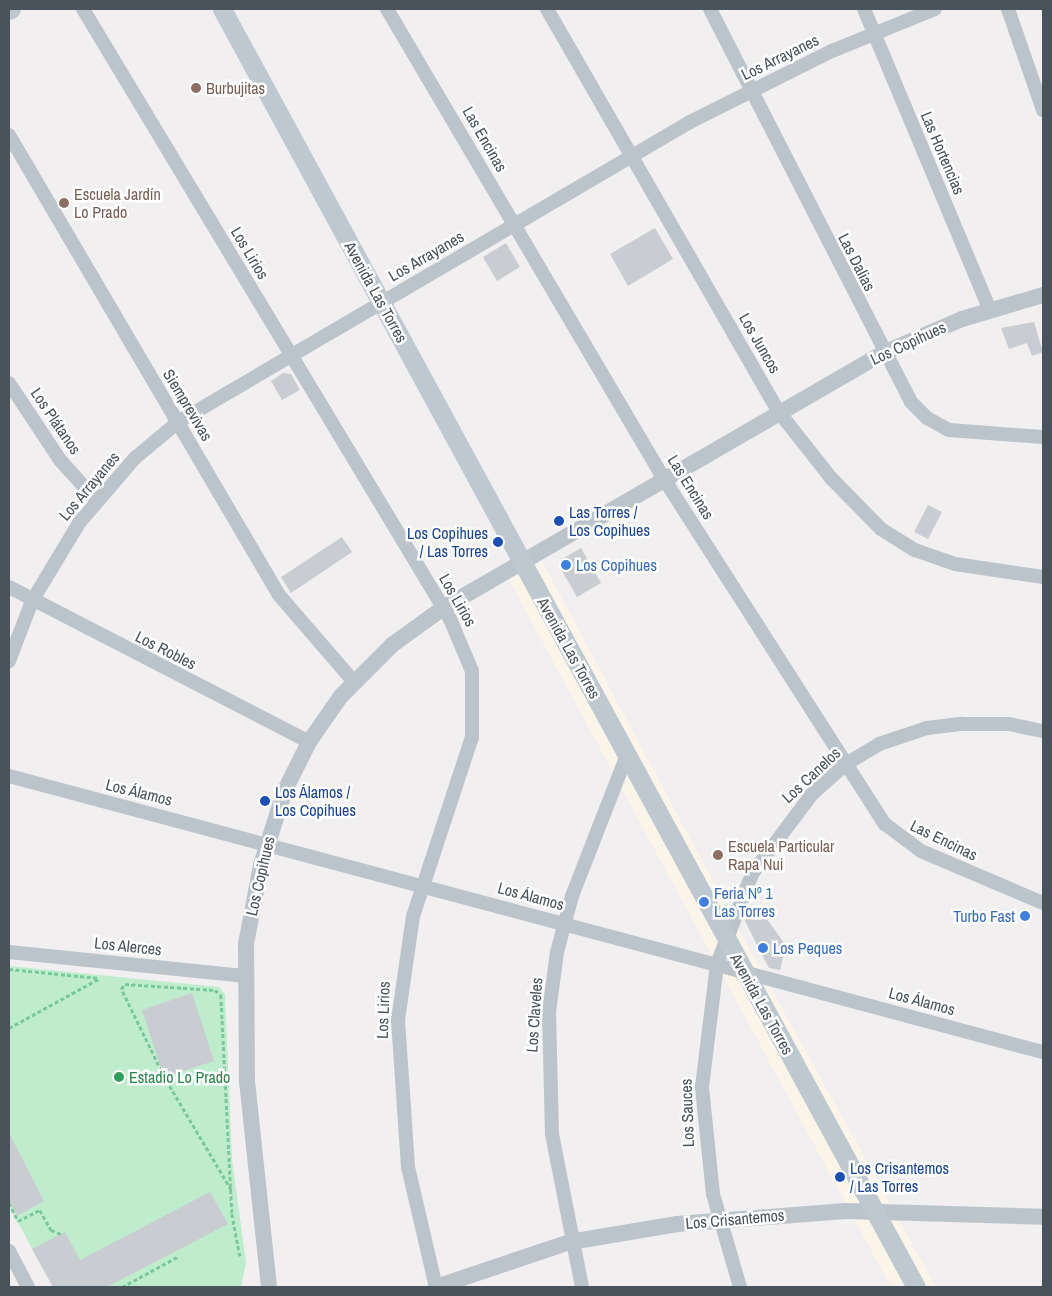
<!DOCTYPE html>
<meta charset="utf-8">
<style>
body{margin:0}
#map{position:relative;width:1052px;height:1296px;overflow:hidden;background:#f1efef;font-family:"Archivo Narrow",sans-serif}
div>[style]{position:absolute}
.commercial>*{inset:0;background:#fbf4e9}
.green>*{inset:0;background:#bfeccd}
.building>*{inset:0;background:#c9ccd1}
.path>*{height:2.5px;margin-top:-1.25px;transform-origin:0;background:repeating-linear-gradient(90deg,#79c89c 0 4px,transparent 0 6.5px)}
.minor>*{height:14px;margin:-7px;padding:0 7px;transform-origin:7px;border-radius:7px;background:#bbc4cb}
.tertiary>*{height:16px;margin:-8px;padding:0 8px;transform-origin:8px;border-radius:8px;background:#bbc4cb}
.secondary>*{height:19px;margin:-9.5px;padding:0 9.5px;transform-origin:9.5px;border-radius:9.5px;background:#bdc8d1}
.dots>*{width:14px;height:14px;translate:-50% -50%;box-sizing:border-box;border:2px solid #fff;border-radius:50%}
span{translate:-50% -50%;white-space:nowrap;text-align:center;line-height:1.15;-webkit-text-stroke:5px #fff;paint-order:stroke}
.street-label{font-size:16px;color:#48535b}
.education-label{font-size:16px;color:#785e54}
.left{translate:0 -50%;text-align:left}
.transit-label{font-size:16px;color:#164399}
.right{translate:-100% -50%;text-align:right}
.shop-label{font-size:16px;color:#366cbe}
.leisure-label{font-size:16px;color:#27864d}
.frame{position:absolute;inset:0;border:10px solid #48535b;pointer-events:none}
</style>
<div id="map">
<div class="commercial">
<div style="clip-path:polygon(542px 561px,738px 928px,936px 1287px,891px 1287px,509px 580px)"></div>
</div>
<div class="green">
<div style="clip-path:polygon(9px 966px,219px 987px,225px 994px,232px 1159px,246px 1263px,241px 1287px,53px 1287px,9px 1206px)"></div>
</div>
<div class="building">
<div style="clip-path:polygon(655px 228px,673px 259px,628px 286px,610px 254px)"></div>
<div style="clip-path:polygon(506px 243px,520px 267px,497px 281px,483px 257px)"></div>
<div style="clip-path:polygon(1034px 322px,1043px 352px,1032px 356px,1027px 343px,1009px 349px,1001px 328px)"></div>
<div style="clip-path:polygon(283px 373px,291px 374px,300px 390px,282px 400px,271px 381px)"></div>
<div style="clip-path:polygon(928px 505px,942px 512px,928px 539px,914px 532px)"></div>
<div style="clip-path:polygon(342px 537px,352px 552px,291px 593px,281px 577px)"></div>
<div style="clip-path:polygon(581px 548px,601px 583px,577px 597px,561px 569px,562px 559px)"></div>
<div style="clip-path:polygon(748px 909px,765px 916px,786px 946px,780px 970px,769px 968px,756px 943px,744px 919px)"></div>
<div style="clip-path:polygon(192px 993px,214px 1061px,164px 1077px,142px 1010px)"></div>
<div style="clip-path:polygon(9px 1133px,44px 1201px,17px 1216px,9px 1201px)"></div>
<div style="clip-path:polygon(210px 1192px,228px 1224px,107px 1287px,53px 1287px,32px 1249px,65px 1232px,80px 1260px)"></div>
</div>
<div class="path">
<div style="left:9px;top:969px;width:90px;rotate:5.7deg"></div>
<div style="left:9px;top:1028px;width:104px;rotate:-28.8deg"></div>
<div style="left:231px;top:1190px;width:131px;rotate:-120.7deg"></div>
<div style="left:164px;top:1077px;width:98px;rotate:-116deg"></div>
<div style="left:121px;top:989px;width:6px;rotate:-51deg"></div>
<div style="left:125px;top:984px;width:90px;rotate:3.8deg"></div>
<div style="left:215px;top:990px;width:8px;rotate:40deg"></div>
<div style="left:221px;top:995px;width:219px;rotate:87.1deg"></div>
<div style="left:232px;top:1214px;width:43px;rotate:79.2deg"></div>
<div style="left:9px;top:1203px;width:20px;rotate:63deg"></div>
<div style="left:18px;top:1221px;width:25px;rotate:-27deg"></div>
<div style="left:40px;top:1210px;width:23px;rotate:61deg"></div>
<div style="left:51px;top:1230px;width:11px;rotate:22deg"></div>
<div style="left:122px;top:1287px;width:63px;rotate:-28.6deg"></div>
</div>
<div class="minor">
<div style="left:83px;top:9px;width:712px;rotate:58.97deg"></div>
<div style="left:450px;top:619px;width:56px;rotate:67.1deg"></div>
<div style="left:472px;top:671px;width:66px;rotate:90deg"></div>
<div style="left:472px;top:737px;width:188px;rotate:108.2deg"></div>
<div style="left:413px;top:916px;width:105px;rotate:98.2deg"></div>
<div style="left:398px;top:1020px;width:147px;rotate:86.1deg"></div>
<div style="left:408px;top:1167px;width:123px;rotate:76.9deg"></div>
<div style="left:387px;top:9px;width:546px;rotate:59.49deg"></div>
<div style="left:664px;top:479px;width:410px;rotate:57.4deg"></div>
<div style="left:885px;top:824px;width:45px;rotate:36.9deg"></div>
<div style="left:921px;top:851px;width:133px;rotate:23.1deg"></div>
<div style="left:547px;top:9px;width:465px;rotate:60.1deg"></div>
<div style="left:779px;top:412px;width:84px;rotate:51.8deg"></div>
<div style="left:831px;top:478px;width:71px;rotate:45.6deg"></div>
<div style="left:881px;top:529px;width:40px;rotate:32deg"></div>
<div style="left:915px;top:550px;width:42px;rotate:19.3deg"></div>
<div style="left:955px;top:564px;width:89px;rotate:8.4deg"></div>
<div style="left:710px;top:9px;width:441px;rotate:62.9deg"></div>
<div style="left:911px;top:402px;width:23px;rotate:45deg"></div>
<div style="left:927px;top:418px;width:25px;rotate:29deg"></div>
<div style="left:949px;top:430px;width:94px;rotate:4.3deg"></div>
<div style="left:864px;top:9px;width:326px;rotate:67.3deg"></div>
<div style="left:1008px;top:9px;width:107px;rotate:70.9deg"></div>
<div style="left:9px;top:135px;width:533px;rotate:59.59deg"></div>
<div style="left:279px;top:595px;width:115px;rotate:49.2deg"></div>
<div style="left:9px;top:383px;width:92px;rotate:56.5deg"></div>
<div style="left:60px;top:460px;width:54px;rotate:48deg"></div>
<div style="left:9px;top:587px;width:338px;rotate:27.3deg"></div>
<div style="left:9px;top:661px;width:64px;rotate:-69deg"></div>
<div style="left:32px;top:601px;width:91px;rotate:-58.9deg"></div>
<div style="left:79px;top:523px;width:86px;rotate:-49.3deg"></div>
<div style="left:135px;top:458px;width:56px;rotate:-39.9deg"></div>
<div style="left:178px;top:422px;width:593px;rotate:-30.37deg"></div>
<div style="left:690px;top:122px;width:159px;rotate:-26.6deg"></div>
<div style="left:832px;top:51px;width:111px;rotate:-22.2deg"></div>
<div style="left:9px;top:776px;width:1070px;rotate:14.95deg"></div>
<div style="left:9px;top:952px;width:236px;rotate:5.8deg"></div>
<div style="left:9px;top:1251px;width:41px;rotate:62.2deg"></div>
<div style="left:582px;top:1287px;width:156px;rotate:-101.1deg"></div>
<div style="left:552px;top:1134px;width:122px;rotate:-91.4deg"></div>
<div style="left:549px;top:1012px;width:61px;rotate:-82.4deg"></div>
<div style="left:557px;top:952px;width:58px;rotate:-75deg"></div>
<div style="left:572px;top:896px;width:151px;rotate:-68.7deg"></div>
<div style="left:740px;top:1287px;width:97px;rotate:-106.2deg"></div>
<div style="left:713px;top:1194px;width:108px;rotate:-95.9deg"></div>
<div style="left:702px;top:1087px;width:124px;rotate:-83deg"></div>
<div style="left:717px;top:964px;width:97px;rotate:-68.7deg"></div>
<div style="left:752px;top:874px;width:100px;rotate:-53.1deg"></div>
<div style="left:812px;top:794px;width:45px;rotate:-41.4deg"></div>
<div style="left:846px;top:764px;width:39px;rotate:-31deg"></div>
<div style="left:879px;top:744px;width:51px;rotate:-18.4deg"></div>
<div style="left:927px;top:728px;width:35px;rotate:-7deg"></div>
<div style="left:962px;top:724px;width:47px"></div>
<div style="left:1009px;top:724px;width:35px;rotate:12deg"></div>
</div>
<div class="tertiary">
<div style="left:269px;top:1287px;width:206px;rotate:-96.1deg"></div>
<div style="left:247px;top:1082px;width:138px;rotate:-90.4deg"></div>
<div style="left:246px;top:944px;width:80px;rotate:-79.2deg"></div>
<div style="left:261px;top:865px;width:79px;rotate:-72.3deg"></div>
<div style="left:285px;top:790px;width:54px;rotate:-63.4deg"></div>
<div style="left:309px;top:742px;width:56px;rotate:-55.2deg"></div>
<div style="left:341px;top:696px;width:72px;rotate:-45deg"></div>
<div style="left:392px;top:645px;width:63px;rotate:-36deg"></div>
<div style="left:443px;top:608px;width:509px;rotate:-30.09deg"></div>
<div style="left:883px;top:353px;width:86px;rotate:-23.3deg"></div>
<div style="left:962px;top:319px;width:84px;rotate:-16.5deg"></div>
<div style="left:436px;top:1287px;width:141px;rotate:-18.6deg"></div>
<div style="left:570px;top:1242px;width:109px;rotate:-9.5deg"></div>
<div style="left:677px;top:1224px;width:169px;rotate:-4.4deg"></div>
<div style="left:846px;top:1211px;width:197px;rotate:1.7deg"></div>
</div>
<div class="secondary">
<div style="left:222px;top:9px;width:1454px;rotate:61.5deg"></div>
<div style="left:9px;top:10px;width:2px;rotate:-27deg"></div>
</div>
<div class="dots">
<div style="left:196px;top:88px;background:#8d6e63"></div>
<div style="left:64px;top:203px;background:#8d6e63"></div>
<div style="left:559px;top:521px;background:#1a4fb4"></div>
<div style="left:498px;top:542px;background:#1a4fb4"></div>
<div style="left:566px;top:565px;background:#3f7fe0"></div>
<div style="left:265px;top:801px;background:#1a4fb4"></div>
<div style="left:718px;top:855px;background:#8d6e63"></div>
<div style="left:704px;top:902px;background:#3f7fe0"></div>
<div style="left:1025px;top:916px;background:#3f7fe0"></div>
<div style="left:763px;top:948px;background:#3f7fe0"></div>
<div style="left:119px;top:1077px;background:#2e9e5b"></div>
<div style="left:840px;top:1177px;background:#1a4fb4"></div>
</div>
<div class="street-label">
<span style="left:780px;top:57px;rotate:-26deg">Los Arrayanes</span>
<span style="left:485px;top:139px;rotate:60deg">Las Encinas</span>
<span style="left:943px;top:153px;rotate:67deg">Las Hortencias</span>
<span style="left:250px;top:253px;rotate:59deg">Los Lirios</span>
<span style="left:426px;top:256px;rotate:-30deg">Los Arrayanes</span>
<span style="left:857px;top:262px;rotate:63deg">Las Dalias</span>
<span style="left:376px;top:292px;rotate:61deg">Avenida Las Torres</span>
<span style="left:760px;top:343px;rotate:60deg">Los Juncos</span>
<span style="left:908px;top:343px;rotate:-25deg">Los Copihues</span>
<span style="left:188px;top:405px;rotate:59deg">Siemprevivas</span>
<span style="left:56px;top:421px;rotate:56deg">Los Plátanos</span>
<span style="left:89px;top:486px;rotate:-50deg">Los Arrayanes</span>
<span style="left:691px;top:487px;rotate:58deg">Las Encinas</span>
<span style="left:458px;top:600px;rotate:60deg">Los Lirios</span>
<span style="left:569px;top:648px;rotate:61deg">Avenida Las Torres</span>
<span style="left:166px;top:650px;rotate:27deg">Los Robles</span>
<span style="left:811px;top:775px;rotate:-43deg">Los Canelos</span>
<span style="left:139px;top:792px;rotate:14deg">Los Álamos</span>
<span style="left:944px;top:840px;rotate:26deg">Las Encinas</span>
<span style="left:260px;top:876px;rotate:-77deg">Los Copihues</span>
<span style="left:531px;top:896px;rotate:15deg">Los Álamos</span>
<span style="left:128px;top:946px;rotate:6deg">Los Alerces</span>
<span style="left:922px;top:1001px;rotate:15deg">Los Álamos</span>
<span style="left:762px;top:1004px;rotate:61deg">Avenida Las Torres</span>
<span style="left:383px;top:1010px;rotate:-88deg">Los Lirios</span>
<span style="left:534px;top:1015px;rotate:-86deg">Los Claveles</span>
<span style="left:687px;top:1113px;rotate:-92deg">Los Sauces</span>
<span style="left:735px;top:1219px;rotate:-5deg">Los Crisantemos</span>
</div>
<div class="education-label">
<span class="left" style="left:206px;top:88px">Burbujitas</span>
<span class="left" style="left:74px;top:203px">Escuela Jardín<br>Lo Prado</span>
<span class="left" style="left:728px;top:855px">Escuela Particular<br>Rapa Nui</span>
</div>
<div class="transit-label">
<span class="left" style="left:569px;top:521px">Las Torres /<br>Los Copihues</span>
<span class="right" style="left:488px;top:542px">Los Copihues<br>/ Las Torres</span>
<span class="left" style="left:275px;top:801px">Los Álamos /<br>Los Copihues</span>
<span class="left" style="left:850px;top:1177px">Los Crisantemos<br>/ Las Torres</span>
</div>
<div class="shop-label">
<span class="left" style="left:576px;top:565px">Los Copihues</span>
<span class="left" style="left:714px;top:902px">Feria Nº 1<br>Las Torres</span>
<span class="right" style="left:1015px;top:916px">Turbo Fast</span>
<span class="left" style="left:773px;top:948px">Los Peques</span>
</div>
<div class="leisure-label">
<span class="left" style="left:129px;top:1077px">Estadio Lo Prado</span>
</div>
<div class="frame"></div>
</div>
